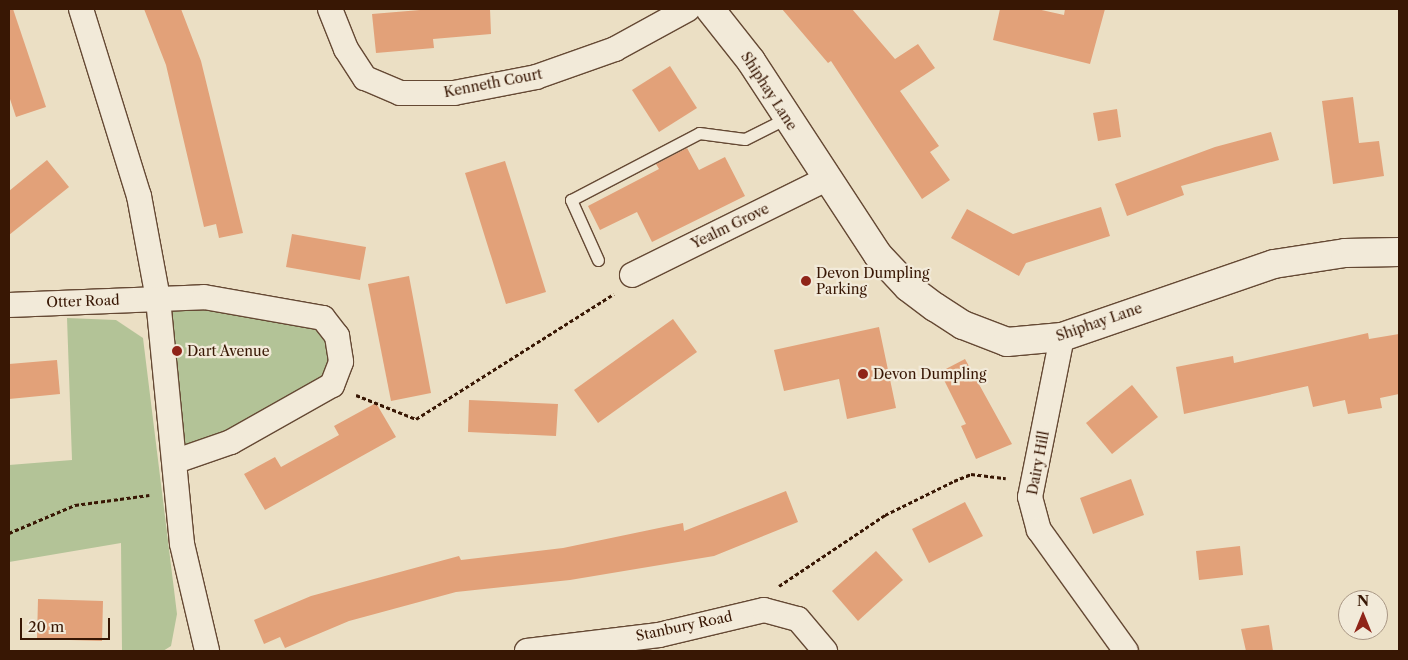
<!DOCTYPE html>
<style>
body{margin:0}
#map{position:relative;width:1408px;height:660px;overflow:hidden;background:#ebdfc4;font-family:"Libre Caslon Text",serif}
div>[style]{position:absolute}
.green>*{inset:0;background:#b3c397}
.building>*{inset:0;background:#e2a179}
.path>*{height:3px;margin-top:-1.5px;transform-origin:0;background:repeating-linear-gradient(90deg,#381704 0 4px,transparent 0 6.5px)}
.roads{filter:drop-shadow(1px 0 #654934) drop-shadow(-1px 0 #654934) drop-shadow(0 1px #654934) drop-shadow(0 -1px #654934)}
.lane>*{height:11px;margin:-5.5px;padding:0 5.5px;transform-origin:5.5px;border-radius:5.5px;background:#f2ead9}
.street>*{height:24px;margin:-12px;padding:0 12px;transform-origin:12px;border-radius:12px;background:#f2ead9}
.secondary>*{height:28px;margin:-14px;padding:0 14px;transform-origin:14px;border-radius:14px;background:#f2ead9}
.dots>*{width:14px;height:14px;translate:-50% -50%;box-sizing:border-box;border:2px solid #f2ead9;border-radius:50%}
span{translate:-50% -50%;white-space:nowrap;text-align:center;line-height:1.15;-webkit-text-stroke:4.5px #f2ead9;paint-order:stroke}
.street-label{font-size:14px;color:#381704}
.poi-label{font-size:14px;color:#381704}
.left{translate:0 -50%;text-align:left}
.frame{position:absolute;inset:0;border:10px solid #381704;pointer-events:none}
.north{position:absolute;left:1338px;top:590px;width:50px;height:50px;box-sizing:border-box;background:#f2ead9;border:1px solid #a89684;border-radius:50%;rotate:0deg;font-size:14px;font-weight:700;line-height:20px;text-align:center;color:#381704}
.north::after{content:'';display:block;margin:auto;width:18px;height:22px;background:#8f2418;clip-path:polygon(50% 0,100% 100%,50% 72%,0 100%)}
.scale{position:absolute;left:20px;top:618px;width:90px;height:22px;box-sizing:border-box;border:2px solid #381704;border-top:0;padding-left:6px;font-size:15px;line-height:18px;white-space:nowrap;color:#381704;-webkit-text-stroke:4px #f2ead9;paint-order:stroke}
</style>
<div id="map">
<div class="green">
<div style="clip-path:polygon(158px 299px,323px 318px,332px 385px,176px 461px)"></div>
<div style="clip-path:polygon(67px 318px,116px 320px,143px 338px,177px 614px,171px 646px,163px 651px,122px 651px,121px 543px,9px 562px,9px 465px,72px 460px)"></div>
</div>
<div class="building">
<div style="clip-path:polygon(13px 9px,46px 107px,16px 117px,9px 96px,9px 10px)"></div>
<div style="clip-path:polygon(144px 9px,181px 9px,201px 61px,243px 233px,219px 238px,216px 224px,204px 227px,166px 65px)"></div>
<div style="clip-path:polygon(432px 9px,490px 9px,491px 34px,433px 39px,434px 48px,376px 53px,372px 14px)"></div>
<div style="clip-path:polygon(782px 9px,852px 9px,895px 59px,918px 44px,935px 68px,900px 91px,939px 146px,930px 152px,950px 180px,922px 199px,831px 61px,828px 63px)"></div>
<div style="clip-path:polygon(1000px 9px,1037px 9px,1064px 15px,1065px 9px,1105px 9px,1090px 64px,993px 40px)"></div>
<div style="clip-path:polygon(670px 66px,697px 108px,659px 132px,632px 90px)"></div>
<div style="clip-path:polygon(1353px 97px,1359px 143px,1379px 141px,1384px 176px,1333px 184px,1322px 101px)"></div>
<div style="clip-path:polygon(1117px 109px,1121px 137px,1098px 141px,1093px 113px)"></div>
<div style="clip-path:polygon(1271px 132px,1279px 160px,1181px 186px,1184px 195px,1127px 216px,1115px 184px,1215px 147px)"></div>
<div style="clip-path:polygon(687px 148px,699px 170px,725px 157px,745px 196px,652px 242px,637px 212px,600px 230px,588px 206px,659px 169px,656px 164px)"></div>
<div style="clip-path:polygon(47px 160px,69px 187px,9px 235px,9px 191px)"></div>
<div style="clip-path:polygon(505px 161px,546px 292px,506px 304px,465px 173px)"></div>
<div style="clip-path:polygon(1101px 207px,1110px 236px,1026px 263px,1019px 276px,951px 238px,967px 209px,1013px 234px)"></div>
<div style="clip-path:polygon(292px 234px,366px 247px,360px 280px,286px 267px)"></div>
<div style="clip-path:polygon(409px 276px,431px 393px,391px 401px,368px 284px)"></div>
<div style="clip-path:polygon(673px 319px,697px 352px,598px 423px,574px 390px)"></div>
<div style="clip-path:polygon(879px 327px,896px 408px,847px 419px,839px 379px,784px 391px,774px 350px)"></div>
<div style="clip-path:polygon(1368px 333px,1369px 339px,1399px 334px,1399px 394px,1380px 398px,1382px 408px,1348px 414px,1345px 400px,1313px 407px,1308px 386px,1184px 414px,1176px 367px,1233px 356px,1234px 363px)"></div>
<div style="clip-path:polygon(965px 359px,1012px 444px,976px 459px,961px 426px,966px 424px,940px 372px)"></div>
<div style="clip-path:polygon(57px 360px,60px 394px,9px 399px,9px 364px)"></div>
<div style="clip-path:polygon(1132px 385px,1158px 417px,1112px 454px,1086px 423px)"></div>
<div style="clip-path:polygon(469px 400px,558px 404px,556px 436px,468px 432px)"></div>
<div style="clip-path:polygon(376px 403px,396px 437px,265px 510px,244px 474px,275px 457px,281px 467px,339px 435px,334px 426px)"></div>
<div style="clip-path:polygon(1131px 479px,1144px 515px,1093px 534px,1080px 498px)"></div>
<div style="clip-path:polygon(786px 491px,798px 522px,714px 556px,570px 580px,456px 592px,349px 621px,285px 648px,280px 637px,264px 644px,254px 620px,311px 596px,459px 556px,461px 560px,563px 548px,683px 523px,684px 531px)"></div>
<div style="clip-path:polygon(965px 502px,983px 536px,929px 563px,912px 529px)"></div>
<div style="clip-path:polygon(1240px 546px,1243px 575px,1199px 580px,1196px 551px)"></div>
<div style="clip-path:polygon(876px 551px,903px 580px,858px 621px,832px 591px)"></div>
<div style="clip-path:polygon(38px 599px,103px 601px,102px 641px,37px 639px)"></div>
<div style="clip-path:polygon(1269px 625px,1273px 651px,1246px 651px,1241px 629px)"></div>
</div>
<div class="path">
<div style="left:356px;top:395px;width:65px;rotate:21.8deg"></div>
<div style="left:416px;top:419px;width:234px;rotate:-32.3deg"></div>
<div style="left:9px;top:533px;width:72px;rotate:-23deg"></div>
<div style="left:75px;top:505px;width:75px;rotate:-7.7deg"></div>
<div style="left:779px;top:586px;width:128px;rotate:-33.8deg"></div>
<div style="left:885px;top:515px;width:77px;rotate:-26.2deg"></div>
<div style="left:954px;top:481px;width:18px;rotate:-22deg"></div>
<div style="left:971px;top:474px;width:35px;rotate:7deg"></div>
</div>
<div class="roads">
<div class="lane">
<div style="left:598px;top:260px;width:66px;rotate:-114.2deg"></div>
<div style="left:571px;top:200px;width:144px;rotate:-27.6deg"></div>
<div style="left:699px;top:133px;width:46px;rotate:7.4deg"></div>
<div style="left:745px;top:139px;width:47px;rotate:-26.6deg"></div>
</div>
<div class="street">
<div style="left:81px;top:9px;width:196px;rotate:72.8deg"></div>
<div style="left:139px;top:196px;width:105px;rotate:79.5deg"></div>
<div style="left:158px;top:299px;width:246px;rotate:84.4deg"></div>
<div style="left:182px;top:544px;width:110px;rotate:76.8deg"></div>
<div style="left:330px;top:9px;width:43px;rotate:68.2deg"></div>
<div style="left:346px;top:49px;width:35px;rotate:57deg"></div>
<div style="left:365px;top:78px;width:38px;rotate:23deg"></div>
<div style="left:400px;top:93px;width:54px"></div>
<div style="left:454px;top:93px;width:84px;rotate:-11deg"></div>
<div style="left:536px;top:77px;width:84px;rotate:-19.5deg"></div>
<div style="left:615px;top:49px;width:83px;rotate:-28.7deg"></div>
<div style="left:632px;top:275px;width:219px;rotate:-26.3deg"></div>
<div style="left:9px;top:305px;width:195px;rotate:-2.3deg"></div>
<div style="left:204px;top:297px;width:121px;rotate:10deg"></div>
<div style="left:323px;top:318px;width:23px;rotate:52deg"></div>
<div style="left:337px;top:336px;width:26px;rotate:81deg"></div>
<div style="left:341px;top:362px;width:25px;rotate:111deg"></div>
<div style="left:332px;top:385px;width:116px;rotate:150.6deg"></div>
<div style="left:231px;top:442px;width:58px;rotate:160.9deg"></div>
<div style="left:1062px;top:337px;width:163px;rotate:101.3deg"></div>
<div style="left:1030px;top:497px;width:34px;rotate:75deg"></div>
<div style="left:1039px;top:530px;width:149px;rotate:54.3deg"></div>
<div style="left:527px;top:651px;width:133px;rotate:-6.9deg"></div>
<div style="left:659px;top:635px;width:108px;rotate:-13.4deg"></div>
<div style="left:764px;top:610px;width:35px;rotate:15deg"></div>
<div style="left:798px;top:619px;width:42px;rotate:49.8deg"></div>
</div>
<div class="secondary">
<div style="left:710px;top:9px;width:66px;rotate:51.7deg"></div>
<div style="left:751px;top:61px;width:232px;rotate:56.8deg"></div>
<div style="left:878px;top:255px;width:44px;rotate:46.8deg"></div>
<div style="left:908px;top:287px;width:34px;rotate:37deg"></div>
<div style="left:935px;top:307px;width:33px;rotate:33deg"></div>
<div style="left:963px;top:325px;width:47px;rotate:21.1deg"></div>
<div style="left:1007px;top:342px;width:55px;rotate:-5.2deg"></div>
<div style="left:1062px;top:337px;width:224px;rotate:-19deg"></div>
<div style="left:1274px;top:264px;width:72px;rotate:-8.8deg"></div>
<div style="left:1345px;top:253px;width:54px;rotate:-1.1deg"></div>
</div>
</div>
<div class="dots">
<div style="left:806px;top:281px;background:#8f2418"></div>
<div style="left:177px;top:351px;background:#8f2418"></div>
<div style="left:863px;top:374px;background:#8f2418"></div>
</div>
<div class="street-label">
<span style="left:493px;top:83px;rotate:-11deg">Kenneth Court</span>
<span style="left:769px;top:91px;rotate:57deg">Shiphay Lane</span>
<span style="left:730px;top:226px;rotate:-26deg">Yealm Grove</span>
<span style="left:83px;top:301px;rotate:-2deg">Otter Road</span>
<span style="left:1099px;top:322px;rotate:-19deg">Shiphay Lane</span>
<span style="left:1038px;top:463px;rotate:-79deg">Dairy Hill</span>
<span style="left:684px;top:626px;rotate:-12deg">Stanbury Road</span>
</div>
<div class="poi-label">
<span class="left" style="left:816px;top:281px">Devon Dumpling<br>Parking</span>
<span class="left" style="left:187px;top:351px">Dart Avenue</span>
<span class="left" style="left:873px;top:374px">Devon Dumpling</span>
</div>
<div class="frame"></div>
<div class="north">N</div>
<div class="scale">20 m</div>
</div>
